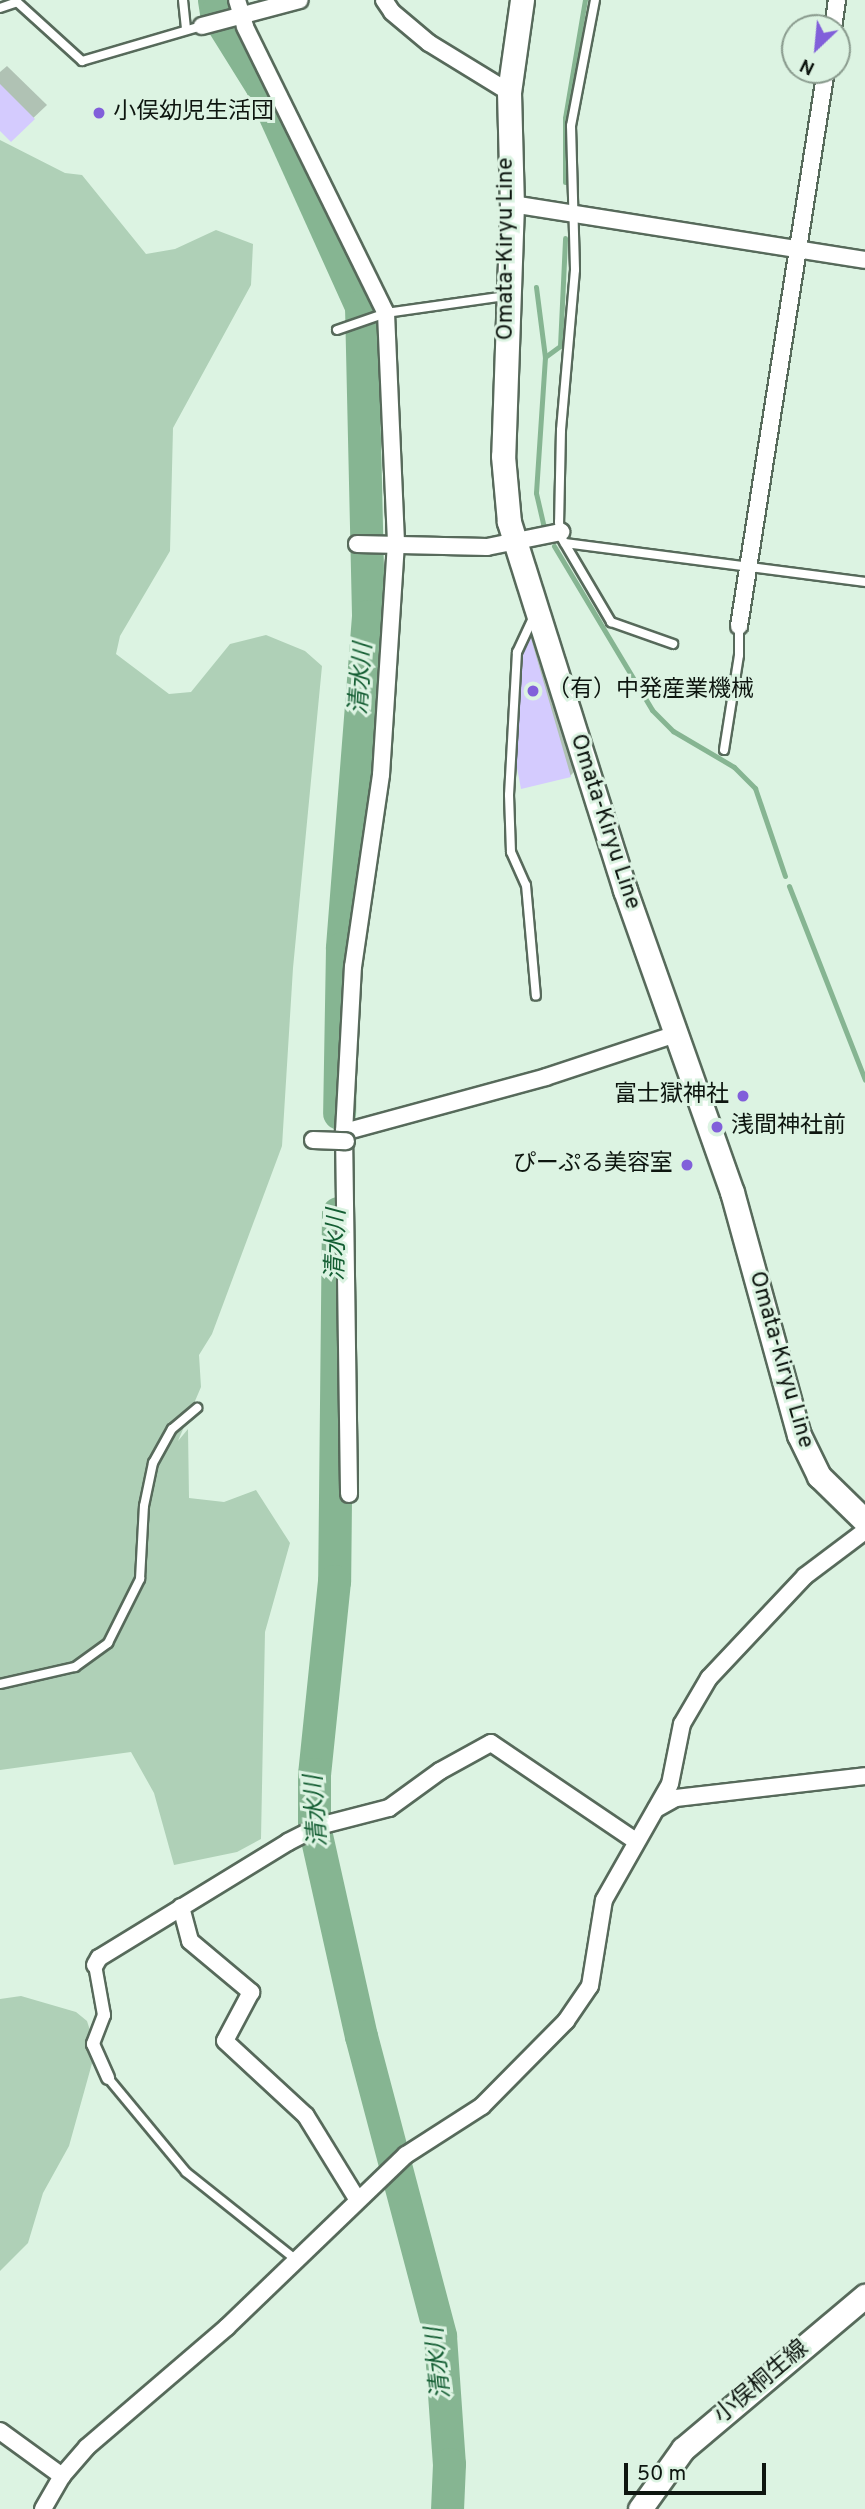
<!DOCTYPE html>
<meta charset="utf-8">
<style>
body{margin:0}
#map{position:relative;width:865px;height:2509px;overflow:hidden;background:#dcf3e2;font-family:Overpass,"Noto Sans JP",sans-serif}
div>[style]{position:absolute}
.green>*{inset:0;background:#afd0b7}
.shadow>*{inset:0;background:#0003}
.stream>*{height:5px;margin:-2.5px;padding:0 2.5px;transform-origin:2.5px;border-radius:2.5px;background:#86b592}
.river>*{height:33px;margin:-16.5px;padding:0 16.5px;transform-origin:16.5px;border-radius:16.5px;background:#86b592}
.building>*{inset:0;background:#d4cbfe}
.roads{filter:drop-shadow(2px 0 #576a5b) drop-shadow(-2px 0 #576a5b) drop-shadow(0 2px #576a5b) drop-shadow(0 -2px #576a5b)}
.service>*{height:8px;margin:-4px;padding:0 4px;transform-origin:4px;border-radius:4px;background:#fff}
.pedestrian>*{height:12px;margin:-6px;padding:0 6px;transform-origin:6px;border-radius:6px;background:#fff}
.minor>*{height:16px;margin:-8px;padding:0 8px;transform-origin:8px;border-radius:8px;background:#fff}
.secondary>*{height:23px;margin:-11.5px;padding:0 11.5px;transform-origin:11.5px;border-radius:11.5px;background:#fff}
.bridges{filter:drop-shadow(2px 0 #576a5b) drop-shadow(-2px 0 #576a5b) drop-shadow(0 2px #576a5b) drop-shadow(0 -2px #576a5b)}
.minor-bridge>*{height:16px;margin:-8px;padding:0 8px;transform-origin:8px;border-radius:8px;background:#fff}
.dots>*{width:19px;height:19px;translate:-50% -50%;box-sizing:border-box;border:4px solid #dcf3e2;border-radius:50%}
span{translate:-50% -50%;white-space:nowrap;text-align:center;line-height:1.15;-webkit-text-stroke:6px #dcf3e2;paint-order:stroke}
.poi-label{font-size:23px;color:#0e1610}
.left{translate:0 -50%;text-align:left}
.right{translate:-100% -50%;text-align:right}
.street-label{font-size:23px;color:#0e1610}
.water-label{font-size:24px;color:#135d32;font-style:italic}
.north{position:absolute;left:781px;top:14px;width:70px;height:70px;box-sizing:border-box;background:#dcf3e2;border:2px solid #8a9b8e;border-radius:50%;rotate:206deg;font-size:19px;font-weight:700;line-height:28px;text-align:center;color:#0e1610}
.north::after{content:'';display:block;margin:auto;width:24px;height:32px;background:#815fda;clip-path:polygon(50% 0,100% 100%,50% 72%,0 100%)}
.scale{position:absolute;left:624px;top:2463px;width:142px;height:32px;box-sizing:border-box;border:4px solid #0e1610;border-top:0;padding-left:9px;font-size:21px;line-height:24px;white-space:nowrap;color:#0e1610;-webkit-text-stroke:5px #dcf3e2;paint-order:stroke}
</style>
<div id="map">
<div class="green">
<div style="clip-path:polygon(0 140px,65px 173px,82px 175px,146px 254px,175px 249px,216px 230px,253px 244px,251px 285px,173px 428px,170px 551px,120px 636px,116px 654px,169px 694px,191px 692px,230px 644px,266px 635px,305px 651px,322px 666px,293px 968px,282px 1146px,212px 1334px,199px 1355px,201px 1387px,178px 1441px,188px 1429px,189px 1498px,224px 1502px,256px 1490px,290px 1543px,265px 1632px,261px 1839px,237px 1852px,174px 1865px,154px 1793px,131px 1752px,0 1770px)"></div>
<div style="clip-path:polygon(21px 1996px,76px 2012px,87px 2021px,96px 2049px,69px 2146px,43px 2193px,28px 2243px,0 2271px,0 1999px)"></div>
</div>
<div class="shadow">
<div style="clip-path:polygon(7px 66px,47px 105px,11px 139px,0 129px,0 72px)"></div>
<div style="clip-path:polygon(544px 619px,587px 759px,570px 776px,527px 636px)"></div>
</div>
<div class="stream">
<div style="left:565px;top:182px;width:64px;rotate:-90deg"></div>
<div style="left:565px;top:118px;width:120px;rotate:-80.4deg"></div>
<div style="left:536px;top:287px;width:71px;rotate:82.7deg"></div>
<div style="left:545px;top:357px;width:136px;rotate:93.8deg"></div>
<div style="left:536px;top:493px;width:36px;rotate:77deg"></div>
<div style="left:545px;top:357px;width:19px;rotate:-36deg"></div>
<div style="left:560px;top:346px;width:108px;rotate:-87.3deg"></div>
<div style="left:554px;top:546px;width:191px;rotate:59.1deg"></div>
<div style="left:652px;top:710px;width:30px;rotate:45deg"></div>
<div style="left:673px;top:731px;width:71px;rotate:30.5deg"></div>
<div style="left:734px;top:767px;width:30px;rotate:45deg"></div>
<div style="left:755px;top:788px;width:93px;rotate:71.2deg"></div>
<div style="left:789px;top:886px;width:208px;rotate:68.6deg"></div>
</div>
<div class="river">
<div style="left:214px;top:0;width:13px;rotate:81deg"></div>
<div style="left:216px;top:13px;width:87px;rotate:58.1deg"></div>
<div style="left:262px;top:87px;width:240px;rotate:65.7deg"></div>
<div style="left:361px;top:306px;width:310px;rotate:88.7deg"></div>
<div style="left:368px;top:616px;width:333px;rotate:94.5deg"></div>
<div style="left:342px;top:948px;width:165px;rotate:91deg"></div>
<div style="left:338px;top:1213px;width:368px;rotate:90.6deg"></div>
<div style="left:334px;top:1581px;width:194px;rotate:95.9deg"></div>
<div style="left:314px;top:1774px;width:52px;rotate:90deg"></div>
<div style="left:314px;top:1826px;width:215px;rotate:77.4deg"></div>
<div style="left:361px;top:2036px;width:310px;rotate:75.2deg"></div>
<div style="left:440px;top:2336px;width:128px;rotate:86deg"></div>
<div style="left:449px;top:2464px;width:45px;rotate:92.5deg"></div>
</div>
<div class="building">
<div style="clip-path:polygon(0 84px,35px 119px,11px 142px,0 131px)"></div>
<div style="clip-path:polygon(525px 635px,530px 635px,571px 777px,521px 789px,513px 746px)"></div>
</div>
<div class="roads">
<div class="service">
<div style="left:183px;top:0;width:30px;rotate:84deg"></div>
<div style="left:595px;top:0;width:128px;rotate:100.8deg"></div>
<div style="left:571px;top:126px;width:144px;rotate:88.4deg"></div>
<div style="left:575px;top:270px;width:161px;rotate:95deg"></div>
<div style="left:561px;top:430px;width:92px;rotate:91.2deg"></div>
<div style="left:559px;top:522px;width:15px;rotate:82deg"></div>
<div style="left:561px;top:537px;width:99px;rotate:59.5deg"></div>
<div style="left:611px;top:622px;width:66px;rotate:19.5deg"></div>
<div style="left:0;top:8px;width:18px;rotate:-19deg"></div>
<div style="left:17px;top:2px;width:88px;rotate:42.2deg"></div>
<div style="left:82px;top:61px;width:125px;rotate:-16.3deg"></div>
<div style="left:337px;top:330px;width:52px;rotate:-19.1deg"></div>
<div style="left:386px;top:313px;width:120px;rotate:-8.1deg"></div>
<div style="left:565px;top:543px;width:303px;rotate:7.4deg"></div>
<div style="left:533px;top:618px;width:38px;rotate:115deg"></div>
<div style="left:517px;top:652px;width:143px;rotate:93.2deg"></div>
<div style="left:509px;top:795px;width:57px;rotate:88deg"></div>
<div style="left:511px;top:852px;width:36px;rotate:66deg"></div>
<div style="left:526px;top:885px;width:111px;rotate:84.9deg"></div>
<div style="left:724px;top:750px;width:96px;rotate:-81deg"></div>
<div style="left:739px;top:655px;width:29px;rotate:-90deg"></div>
<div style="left:0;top:1684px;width:77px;rotate:-12.8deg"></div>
<div style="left:75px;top:1667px;width:41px;rotate:-36deg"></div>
<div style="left:108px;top:1643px;width:72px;rotate:-63.4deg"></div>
<div style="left:140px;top:1579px;width:73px;rotate:-86.9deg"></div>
<div style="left:144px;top:1506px;width:44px;rotate:-78.2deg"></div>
<div style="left:153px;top:1463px;width:39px;rotate:-61deg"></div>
<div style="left:172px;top:1429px;width:33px;rotate:-40deg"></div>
<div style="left:108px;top:2078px;width:122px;rotate:50.3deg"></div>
<div style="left:186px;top:2172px;width:139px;rotate:38.6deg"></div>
</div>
<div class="pedestrian">
<div style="left:95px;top:1965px;width:51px;rotate:79.8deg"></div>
<div style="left:104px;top:2015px;width:31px;rotate:111deg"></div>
<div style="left:93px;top:2044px;width:37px;rotate:66deg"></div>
</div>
<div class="minor">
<div style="left:237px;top:0;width:28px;rotate:73deg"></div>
<div style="left:245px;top:27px;width:319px;rotate:63.8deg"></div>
<div style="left:386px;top:313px;width:230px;rotate:87.5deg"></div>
<div style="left:396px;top:543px;width:232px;rotate:93.7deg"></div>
<div style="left:381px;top:775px;width:193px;rotate:98.3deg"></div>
<div style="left:353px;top:966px;width:166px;rotate:93.1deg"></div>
<div style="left:344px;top:1132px;width:362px;rotate:89.2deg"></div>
<div style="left:384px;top:0;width:14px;rotate:56deg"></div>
<div style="left:392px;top:12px;width:48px;rotate:40deg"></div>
<div style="left:429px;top:43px;width:94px;rotate:31.5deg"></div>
<div style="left:202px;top:26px;width:101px;rotate:-14.9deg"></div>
<div style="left:833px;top:28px;width:28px;rotate:-82deg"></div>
<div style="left:512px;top:204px;width:357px;rotate:9deg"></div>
<div style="left:357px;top:544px;width:130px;rotate:1.3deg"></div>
<div style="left:487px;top:547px;width:76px;rotate:-11.5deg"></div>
<div style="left:739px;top:626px;width:563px;rotate:-81.11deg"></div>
<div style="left:346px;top:1139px;width:7px;rotate:-106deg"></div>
<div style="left:344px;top:1132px;width:209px;rotate:-15.2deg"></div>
<div style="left:546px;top:1077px;width:137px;rotate:-18.3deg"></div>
<div style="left:656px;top:1809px;width:23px;rotate:-29deg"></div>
<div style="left:676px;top:1798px;width:190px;rotate:-6.6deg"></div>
<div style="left:181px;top:1907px;width:35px;rotate:75deg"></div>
<div style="left:190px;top:1941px;width:80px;rotate:39.9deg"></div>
<div style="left:251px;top:1992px;width:55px;rotate:118deg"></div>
<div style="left:225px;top:2041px;width:110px;rotate:42.8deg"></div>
<div style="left:306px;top:2116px;width:97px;rotate:58.4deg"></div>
<div style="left:95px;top:1965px;width:8px;rotate:-60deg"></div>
<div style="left:99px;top:1958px;width:222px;rotate:-31.5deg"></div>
<div style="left:288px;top:1842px;width:35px;rotate:-27deg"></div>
<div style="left:319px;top:1826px;width:72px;rotate:-14.4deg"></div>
<div style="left:389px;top:1808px;width:63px;rotate:-36deg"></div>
<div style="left:440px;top:1771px;width:58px;rotate:-28.8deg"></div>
<div style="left:491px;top:1743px;width:175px;rotate:34.1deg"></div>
<div style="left:0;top:2431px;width:77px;rotate:36deg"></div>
<div style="left:43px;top:2509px;width:38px;rotate:-60deg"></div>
<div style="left:62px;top:2476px;width:38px;rotate:-49deg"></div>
<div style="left:87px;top:2447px;width:184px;rotate:-40.6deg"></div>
<div style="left:227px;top:2327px;width:248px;rotate:-43.9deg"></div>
<div style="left:406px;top:2155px;width:90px;rotate:-32.8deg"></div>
<div style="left:482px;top:2106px;width:120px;rotate:-45.3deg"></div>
<div style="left:566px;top:2021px;width:42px;rotate:-55.6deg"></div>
<div style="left:590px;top:1986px;width:87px;rotate:-80.8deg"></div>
<div style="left:604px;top:1900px;width:133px;rotate:-60.4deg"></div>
<div style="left:670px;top:1784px;width:61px;rotate:-78.7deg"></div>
<div style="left:682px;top:1724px;width:53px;rotate:-59.6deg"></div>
<div style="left:709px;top:1678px;width:140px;rotate:-46.7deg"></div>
<div style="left:805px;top:1576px;width:75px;rotate:-36.9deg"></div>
</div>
<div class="secondary">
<div style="left:522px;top:0;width:93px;rotate:98deg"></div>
<div style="left:509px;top:92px;width:112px;rotate:88.5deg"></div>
<div style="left:512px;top:204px;width:252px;rotate:92deg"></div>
<div style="left:503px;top:456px;width:66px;rotate:84.8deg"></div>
<div style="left:509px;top:522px;width:386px;rotate:72.5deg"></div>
<div style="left:625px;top:890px;width:320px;rotate:70.5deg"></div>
<div style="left:732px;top:1192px;width:252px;rotate:74.6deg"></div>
<div style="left:799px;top:1435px;width:46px;rotate:64deg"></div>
<div style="left:819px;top:1476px;width:64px;rotate:44.4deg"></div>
<div style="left:640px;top:2509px;width:74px;rotate:-54.4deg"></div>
<div style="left:683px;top:2449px;width:238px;rotate:-40.1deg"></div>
</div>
</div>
<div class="bridges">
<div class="minor-bridge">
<div style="left:313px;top:1140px;width:33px;rotate:2deg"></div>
</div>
</div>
<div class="dots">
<div style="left:99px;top:113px;background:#815fda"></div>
<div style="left:533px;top:691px;background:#815fda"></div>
<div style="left:743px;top:1096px;background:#815fda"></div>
<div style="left:717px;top:1127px;background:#815fda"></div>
<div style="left:687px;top:1165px;background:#815fda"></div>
</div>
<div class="poi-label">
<span class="left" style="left:113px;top:113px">小俣幼児生活団</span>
<span class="left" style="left:547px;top:691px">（有）中発産業機械</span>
<span class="right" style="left:729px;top:1096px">富士獄神社</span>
<span class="left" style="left:731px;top:1127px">浅間神社前</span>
<span class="right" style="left:673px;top:1165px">ぴーぷる美容室</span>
</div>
<div class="street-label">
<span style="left:507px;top:249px;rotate:-90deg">Omata-Kiryu Line</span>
<span style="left:604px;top:822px;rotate:72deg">Omata-Kiryu Line</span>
<span style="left:780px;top:1360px;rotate:74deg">Omata-Kiryu Line</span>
<span style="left:762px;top:2383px;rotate:-40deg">小俣桐生線</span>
</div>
<div class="water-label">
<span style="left:363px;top:679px;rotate:-86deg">清水川</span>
<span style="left:338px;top:1245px;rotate:-89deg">清水川</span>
<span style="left:318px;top:1811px;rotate:-94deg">清水川</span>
<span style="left:440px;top:2363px;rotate:-96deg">清水川</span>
</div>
<div class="north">N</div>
<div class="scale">50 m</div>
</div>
